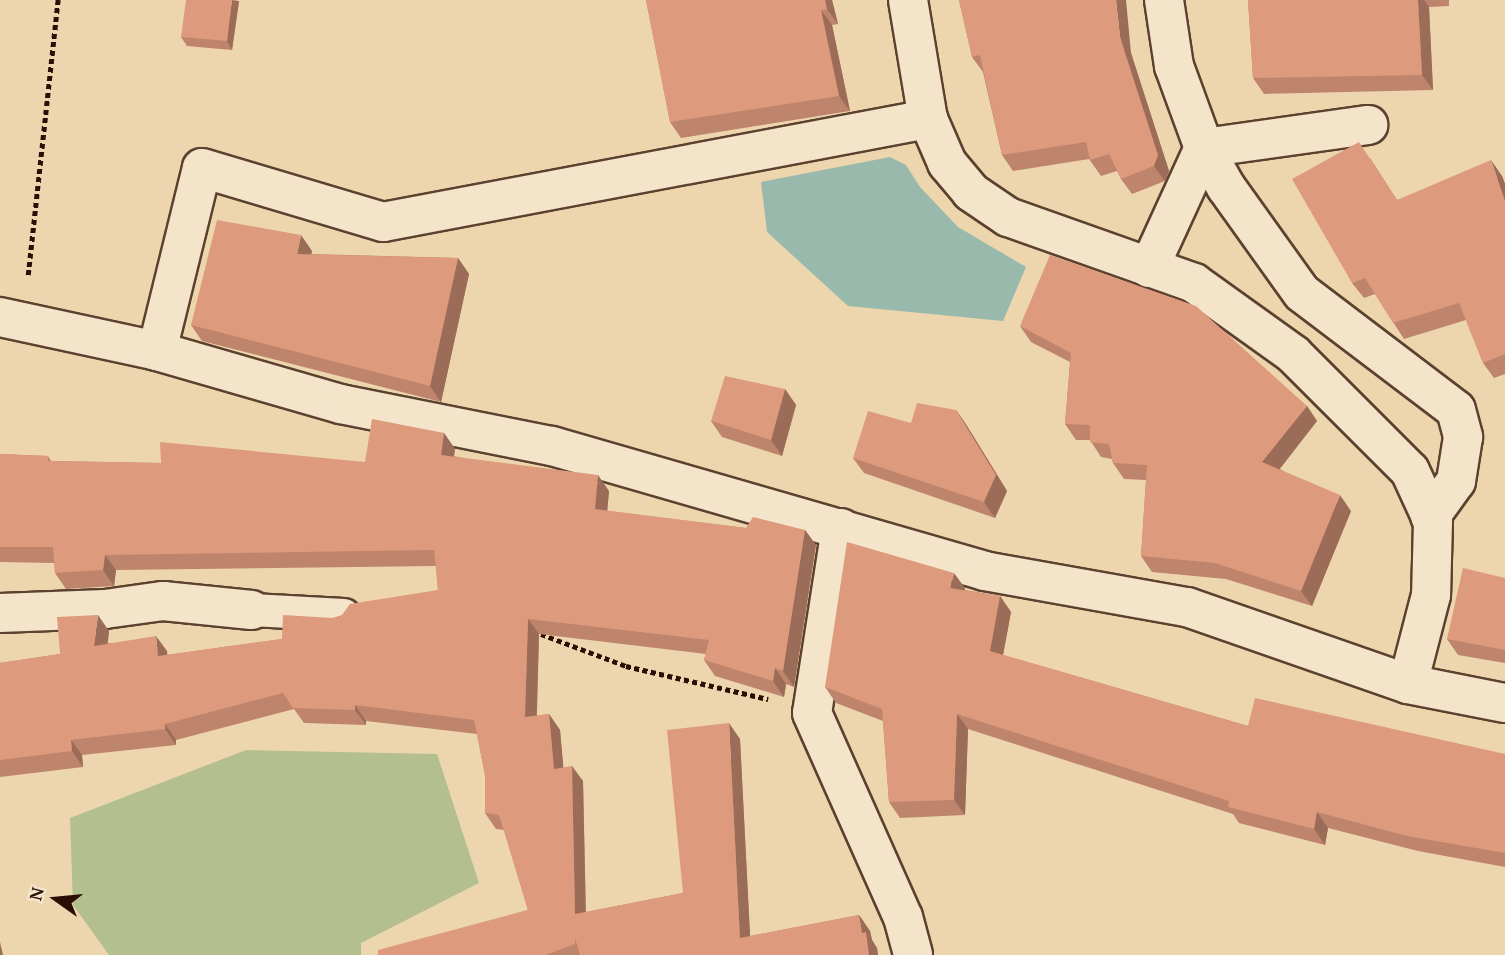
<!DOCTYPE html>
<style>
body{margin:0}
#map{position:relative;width:1505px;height:955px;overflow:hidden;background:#edd6ae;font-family:"Gentium Book Plus",serif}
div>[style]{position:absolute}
.green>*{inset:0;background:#b3bf8f}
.water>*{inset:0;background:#99b9ad}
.path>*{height:4.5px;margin-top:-2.25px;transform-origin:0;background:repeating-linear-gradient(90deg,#2b0f05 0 5px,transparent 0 8.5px)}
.roads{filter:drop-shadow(2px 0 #5c412f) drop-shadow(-2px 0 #5c412f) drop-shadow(0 2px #5c412f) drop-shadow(0 -2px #5c412f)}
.service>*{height:32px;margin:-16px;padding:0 16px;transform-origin:16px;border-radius:16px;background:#f3e4ca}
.minor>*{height:38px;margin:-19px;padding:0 19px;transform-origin:19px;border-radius:19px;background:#f3e4ca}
.tertiary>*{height:38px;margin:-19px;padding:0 19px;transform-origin:19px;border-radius:19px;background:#f3e4ca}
.wall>*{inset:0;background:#be846c}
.shaded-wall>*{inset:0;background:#9b6c58}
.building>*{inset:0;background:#dd9a7d}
span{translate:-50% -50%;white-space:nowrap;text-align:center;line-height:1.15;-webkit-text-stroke:6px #f3e4ca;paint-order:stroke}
.north{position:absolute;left:21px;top:864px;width:70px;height:70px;-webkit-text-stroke:5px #f3e4ca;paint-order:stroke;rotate:285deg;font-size:19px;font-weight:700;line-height:28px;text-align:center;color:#2b0f05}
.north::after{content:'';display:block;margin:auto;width:24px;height:32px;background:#2b0f05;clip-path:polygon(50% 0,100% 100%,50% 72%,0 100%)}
</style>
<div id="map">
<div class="green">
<div style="clip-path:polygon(246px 750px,437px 754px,479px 883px,361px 943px,361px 955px,109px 955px,73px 905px,70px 818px)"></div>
</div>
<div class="water">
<div style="clip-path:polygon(890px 157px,906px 165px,920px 187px,958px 227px,1026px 267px,1003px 321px,848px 306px,767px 232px,761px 182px)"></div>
</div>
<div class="path">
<div style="left:28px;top:275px;width:277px;rotate:-83.8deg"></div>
<div style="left:541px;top:634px;width:91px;rotate:20.6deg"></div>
<div style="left:626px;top:666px;width:146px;rotate:13.1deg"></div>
</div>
<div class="roads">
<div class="service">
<div style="left:252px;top:610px;width:92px;rotate:3.1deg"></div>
</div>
<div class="minor">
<div style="left:1164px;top:0;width:67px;rotate:81.4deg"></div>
<div style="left:1174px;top:66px;width:87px;rotate:69.9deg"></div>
<div style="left:1204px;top:148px;width:166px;rotate:-8deg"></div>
<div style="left:1204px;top:148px;width:45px;rotate:60.6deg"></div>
<div style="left:1226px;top:187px;width:130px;rotate:54.4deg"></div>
<div style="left:1302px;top:293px;width:193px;rotate:37.2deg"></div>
<div style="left:1456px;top:410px;width:28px;rotate:75deg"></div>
<div style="left:1463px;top:437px;width:45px;rotate:99deg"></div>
<div style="left:1456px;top:481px;width:44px;rotate:125.8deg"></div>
<div style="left:1149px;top:268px;width:132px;rotate:-65.4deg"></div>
<div style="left:0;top:317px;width:161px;rotate:12.2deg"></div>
<div style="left:157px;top:351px;width:191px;rotate:16.1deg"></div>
<div style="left:341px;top:404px;width:215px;rotate:11.3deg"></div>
<div style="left:552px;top:446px;width:450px;rotate:16.1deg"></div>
<div style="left:984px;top:571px;width:206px;rotate:10.1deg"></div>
<div style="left:1187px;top:607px;width:234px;rotate:19.2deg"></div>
<div style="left:1408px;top:684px;width:99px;rotate:11.1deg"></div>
<div style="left:157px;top:351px;width:188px;rotate:-76.2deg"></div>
<div style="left:202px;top:168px;width:189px;rotate:16.6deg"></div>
<div style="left:383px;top:222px;width:555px;rotate:-10.7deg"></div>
<div style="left:841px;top:528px;width:187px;rotate:98.9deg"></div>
<div style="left:812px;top:713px;width:223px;rotate:66deg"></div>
<div style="left:903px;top:917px;width:39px;rotate:75deg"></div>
<div style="left:0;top:613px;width:105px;rotate:-2.2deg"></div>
<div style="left:105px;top:609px;width:59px;rotate:-7.9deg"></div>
<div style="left:163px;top:601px;width:89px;rotate:5.8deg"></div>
</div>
<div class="tertiary">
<div style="left:908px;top:0;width:121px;rotate:80.5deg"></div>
<div style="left:928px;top:119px;width:48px;rotate:66.6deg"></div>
<div style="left:947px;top:163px;width:38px;rotate:50deg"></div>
<div style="left:971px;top:192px;width:45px;rotate:34deg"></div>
<div style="left:1008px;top:217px;width:197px;rotate:19.5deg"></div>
<div style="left:1194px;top:283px;width:122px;rotate:35.6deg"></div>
<div style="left:1293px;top:354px;width:165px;rotate:45deg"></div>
<div style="left:1410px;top:471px;width:55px;rotate:65.3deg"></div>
<div style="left:1433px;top:521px;width:74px;rotate:91.5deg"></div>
<div style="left:1431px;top:595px;width:92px;rotate:104.5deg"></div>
</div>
</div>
<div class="wall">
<div style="clip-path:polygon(646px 0,832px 0,838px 24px,832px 25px,850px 111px,681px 138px,670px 122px)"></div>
<div style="clip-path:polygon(959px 0,1131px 53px,1169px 171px,1165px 181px,1132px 194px,1121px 179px,1117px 171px,1101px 176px,1089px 159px,1013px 171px,1002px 155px,983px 72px,972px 57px)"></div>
<div style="clip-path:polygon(1248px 0,1449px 0,1449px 6px,1429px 7px,1433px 90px,1264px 94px,1253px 78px)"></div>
<div style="clip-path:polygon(239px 1px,232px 50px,187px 46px,181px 37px)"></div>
<div style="clip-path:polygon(1370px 158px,1397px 200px,1502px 176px,1505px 184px,1505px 374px,1494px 378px,1483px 363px,1466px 320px,1404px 339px,1375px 294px,1364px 298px,1352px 283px)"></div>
<div style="clip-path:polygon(312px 251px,311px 254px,458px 258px,469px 274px,441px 402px,202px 341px,191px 325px)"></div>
<div style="clip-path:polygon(1020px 326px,1307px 406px,1317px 421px,1280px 469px,1351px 511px,1312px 606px,1226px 579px,1152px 572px,1141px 556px,1146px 480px,1124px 479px,1113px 463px,1112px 459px,1101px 457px,1090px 440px,1076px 440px,1065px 424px,1070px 362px,1031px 342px)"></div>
<div style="clip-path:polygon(785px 389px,796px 405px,782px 456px,722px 437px,711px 421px)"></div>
<div style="clip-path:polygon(956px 410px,967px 426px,1007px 491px,995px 518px,864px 473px,853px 458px,911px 423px)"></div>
<div style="clip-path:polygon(444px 433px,455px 449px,454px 456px,609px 491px,607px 511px,746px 528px,805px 530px,816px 545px,794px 687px,786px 684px,784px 697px,715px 676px,704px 660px,706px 654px,539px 634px,537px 716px,549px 714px,560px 730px,563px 767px,583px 781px,586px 912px,683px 893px,740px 739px,750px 936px,859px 915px,870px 931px,872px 940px,877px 948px,878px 955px,378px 955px,528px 910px,504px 830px,496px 829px,485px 813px,485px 775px,477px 734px,366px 721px,366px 725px,304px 723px,294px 709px,176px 740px,176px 745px,82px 755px,83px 767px,0 777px,0 663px,60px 654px,109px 631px,108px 643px,167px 651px,167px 655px,282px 639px,333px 618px,438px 590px,436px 566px,116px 570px,114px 586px,66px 589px,55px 573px,54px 563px,0 562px,0 454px,48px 456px,51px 461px,161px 463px,365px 462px)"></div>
<div style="clip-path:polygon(1505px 578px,1505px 663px,1458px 655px,1447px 639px)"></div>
<div style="clip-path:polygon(965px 588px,965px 590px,1000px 596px,1011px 612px,1003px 655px,1248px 726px,1505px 754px,1505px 867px,1418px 851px,1328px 828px,1325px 845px,1239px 823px,1233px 814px,968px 729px,965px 815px,900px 818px,889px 802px,883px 721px,836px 703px,825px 687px)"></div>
</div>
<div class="shaded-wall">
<div style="clip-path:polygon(232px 0,239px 1px,232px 50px,227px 41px)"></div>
<div style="clip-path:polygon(825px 0,832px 0,838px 24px,827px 9px)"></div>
<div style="clip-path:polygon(1116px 0,1126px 0,1131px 53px,1169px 171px,1165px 181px,1154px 166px,1120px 37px)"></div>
<div style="clip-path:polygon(1418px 0,1424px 0,1429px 7px,1433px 90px,1422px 75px)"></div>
<div style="clip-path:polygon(821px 10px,832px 25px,850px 111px,839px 96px)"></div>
<div style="clip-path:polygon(1491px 160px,1502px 176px,1505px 184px,1505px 201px)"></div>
<div style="clip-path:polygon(301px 235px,312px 251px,308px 270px,297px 254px)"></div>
<div style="clip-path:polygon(458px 258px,469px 274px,441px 402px,430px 386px)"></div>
<div style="clip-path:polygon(785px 389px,796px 405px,782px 456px,771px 440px)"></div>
<div style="clip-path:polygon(1307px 406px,1317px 421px,1273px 477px,1262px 462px)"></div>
<div style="clip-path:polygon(956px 410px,967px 426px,1007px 491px,995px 518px,984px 502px)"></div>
<div style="clip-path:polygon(444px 433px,455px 449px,452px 470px,441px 455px)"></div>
<div style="clip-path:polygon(598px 475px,609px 491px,606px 525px,595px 509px)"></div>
<div style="clip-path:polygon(1340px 495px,1351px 511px,1312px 606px,1301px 591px)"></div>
<div style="clip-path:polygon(805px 530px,816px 545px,794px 687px,783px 671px)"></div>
<div style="clip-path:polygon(105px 555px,116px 570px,114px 586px,103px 570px)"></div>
<div style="clip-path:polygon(954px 573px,965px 588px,961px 603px,950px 588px)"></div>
<div style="clip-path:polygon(1000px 596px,1011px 612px,1001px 666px,990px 651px)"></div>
<div style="clip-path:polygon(98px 615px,109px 631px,105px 661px,94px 646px)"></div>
<div style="clip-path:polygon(528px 619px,539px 634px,536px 733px,525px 717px)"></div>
<div style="clip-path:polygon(156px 636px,167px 651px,169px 672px,158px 656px)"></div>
<div style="clip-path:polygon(775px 668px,786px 684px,784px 697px,773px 681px)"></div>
<div style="clip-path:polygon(355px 705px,366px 721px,366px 725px,355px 710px)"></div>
<div style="clip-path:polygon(549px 714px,560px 730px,565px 785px,554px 769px)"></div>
<div style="clip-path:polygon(957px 714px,968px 729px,965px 815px,954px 800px)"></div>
<div style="clip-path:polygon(729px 723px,740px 739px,751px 954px,740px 938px)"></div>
<div style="clip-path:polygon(165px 724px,176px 740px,176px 745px,165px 729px)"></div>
<div style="clip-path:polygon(71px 740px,82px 755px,83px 767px,72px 751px)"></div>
<div style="clip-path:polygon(572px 766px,583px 781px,586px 930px,575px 914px)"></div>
<div style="clip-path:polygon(1317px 812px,1328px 828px,1325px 845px,1314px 829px)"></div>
<div style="clip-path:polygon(859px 915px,870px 931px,872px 940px,877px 948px,878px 955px,869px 955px,862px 933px)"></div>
<div style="clip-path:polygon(0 942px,3px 955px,0 955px)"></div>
</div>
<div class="building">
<div style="clip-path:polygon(186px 0,232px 0,227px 41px,181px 37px)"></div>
<div style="clip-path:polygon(646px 0,825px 0,827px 9px,821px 10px,839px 96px,670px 122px)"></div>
<div style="clip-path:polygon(959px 0,1116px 0,1120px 37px,1158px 155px,1154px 166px,1121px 179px,1109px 154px,1090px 160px,1086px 142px,1002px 155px,980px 55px,972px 57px)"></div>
<div style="clip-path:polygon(1248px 0,1418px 0,1422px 75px,1253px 78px)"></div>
<div style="clip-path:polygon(1359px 142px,1397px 200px,1491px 160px,1505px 201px,1505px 354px,1483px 363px,1459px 303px,1393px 323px,1365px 278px,1352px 283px,1292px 179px)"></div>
<div style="clip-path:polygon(217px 220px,301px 235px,297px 254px,458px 258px,430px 386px,191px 325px)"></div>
<div style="clip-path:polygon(1050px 255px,1196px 306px,1307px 406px,1262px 462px,1340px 495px,1301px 591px,1215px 563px,1141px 556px,1147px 465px,1113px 463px,1109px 444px,1090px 442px,1090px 425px,1065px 424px,1071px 353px,1020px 326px)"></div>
<div style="clip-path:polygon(725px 376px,785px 389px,771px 440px,711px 421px)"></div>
<div style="clip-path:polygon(917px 403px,956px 410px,996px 475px,984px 502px,853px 458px,868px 411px,911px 423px)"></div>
<div style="clip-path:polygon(372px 419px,444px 433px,441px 455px,598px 475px,595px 509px,746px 528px,753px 517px,805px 530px,783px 671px,775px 668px,773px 681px,704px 660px,709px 640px,528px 619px,525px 717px,549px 714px,554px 769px,572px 766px,575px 914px,683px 893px,667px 730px,729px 723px,740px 938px,859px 915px,862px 933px,866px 932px,869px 955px,580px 955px,575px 938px,575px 944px,546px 955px,378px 955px,378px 950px,528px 910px,499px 815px,485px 813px,485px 775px,474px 720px,355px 705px,355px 710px,293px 708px,283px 693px,165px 724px,165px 729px,71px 740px,72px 751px,0 760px,0 663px,60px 654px,57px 617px,98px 615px,94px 646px,156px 636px,158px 656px,282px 639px,283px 615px,333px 618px,342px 615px,350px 604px,438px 590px,434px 550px,105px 555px,103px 570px,55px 573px,53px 547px,0 547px,0 454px,48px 456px,48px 461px,161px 463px,160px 442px,365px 462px)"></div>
<div style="clip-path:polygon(847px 542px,954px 573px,950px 588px,1000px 596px,990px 651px,1248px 726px,1255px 698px,1505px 754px,1505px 853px,1407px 836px,1317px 812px,1314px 829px,1228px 807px,1229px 801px,957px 714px,954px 800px,889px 802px,882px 709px,825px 687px)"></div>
<div style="clip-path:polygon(1463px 568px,1505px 578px,1505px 650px,1447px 639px)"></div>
</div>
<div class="north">N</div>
</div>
